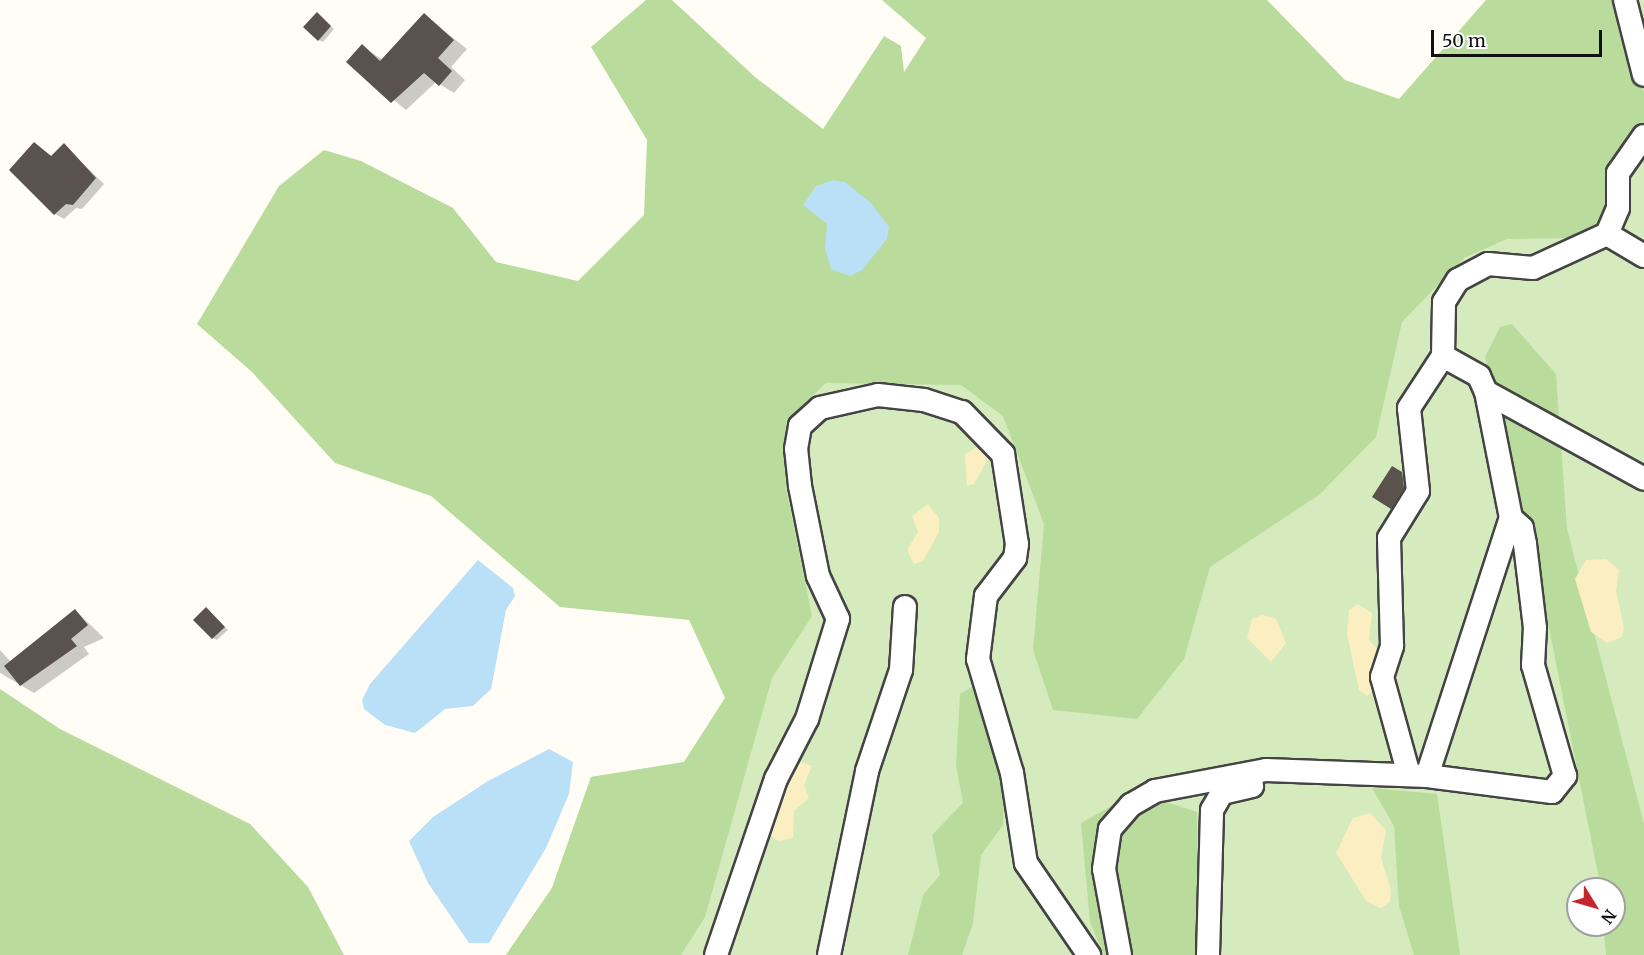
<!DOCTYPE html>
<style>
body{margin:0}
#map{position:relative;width:1644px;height:955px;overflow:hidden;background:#fffdf5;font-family:Merriweather,serif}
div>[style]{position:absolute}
.green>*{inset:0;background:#d5ebbd}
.forest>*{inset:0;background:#b9dc9c}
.sand>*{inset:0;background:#fbeec1}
.water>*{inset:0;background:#b9e0f7}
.shadow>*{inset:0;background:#0003}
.building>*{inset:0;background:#5a524d}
.roads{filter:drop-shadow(2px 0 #444) drop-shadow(-2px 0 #444) drop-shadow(0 2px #444) drop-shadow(0 -2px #444)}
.minor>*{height:22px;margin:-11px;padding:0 11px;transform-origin:11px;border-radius:11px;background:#fff}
span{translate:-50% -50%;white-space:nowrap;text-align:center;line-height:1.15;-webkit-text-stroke:6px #fff;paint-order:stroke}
.north{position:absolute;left:1566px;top:877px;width:60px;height:60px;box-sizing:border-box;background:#fff;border:2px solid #a0a0a0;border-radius:50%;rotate:127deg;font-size:16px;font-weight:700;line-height:24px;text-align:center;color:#111}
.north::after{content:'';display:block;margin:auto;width:21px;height:27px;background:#c4262e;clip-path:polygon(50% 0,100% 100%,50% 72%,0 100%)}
.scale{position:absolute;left:1431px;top:30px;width:171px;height:27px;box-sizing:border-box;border:3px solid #111;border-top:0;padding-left:8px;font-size:18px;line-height:21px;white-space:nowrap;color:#111;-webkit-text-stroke:4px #fff;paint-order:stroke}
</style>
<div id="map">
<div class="green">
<div style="clip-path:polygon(evenodd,1570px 0,1644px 0,1644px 955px,506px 955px,552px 888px,591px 777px,684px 762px,725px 698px,706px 611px,814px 326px,1035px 391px,1570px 0,1578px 889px,1614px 889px,1614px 925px,1578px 925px,1578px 889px)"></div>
</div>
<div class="forest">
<div style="clip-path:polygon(646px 0,672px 0,755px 77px,823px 129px,884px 36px,901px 46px,904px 72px,926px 38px,882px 0,1267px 0,1345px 80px,1399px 99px,1486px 0,1620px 0,1644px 93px,1644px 142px,1606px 173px,1612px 216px,1571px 238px,1507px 239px,1464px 258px,1402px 322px,1376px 437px,1319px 495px,1210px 567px,1184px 659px,1137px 719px,1053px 710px,1033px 650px,1044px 524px,1003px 416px,961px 385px,826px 383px,792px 415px,783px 444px,786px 489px,812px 616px,772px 678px,705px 917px,681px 955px,506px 955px,552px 888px,591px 777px,684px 762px,725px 698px,689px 620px,560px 607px,431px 496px,335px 463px,252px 372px,197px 324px,279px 186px,324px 150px,361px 161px,453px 208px,496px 262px,578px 281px,644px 215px,647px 140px,591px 47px)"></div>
<div style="clip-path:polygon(1512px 324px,1556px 374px,1567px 529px,1644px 824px,1644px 955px,1606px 955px,1603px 925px,1614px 925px,1614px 889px,1601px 889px,1541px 588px,1485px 357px,1500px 327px)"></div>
<div style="clip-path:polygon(972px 687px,1005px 781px,1003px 825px,981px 855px,973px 923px,962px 955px,908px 955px,923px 895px,940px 875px,932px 835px,963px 803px,956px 765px,960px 694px)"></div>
<div style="clip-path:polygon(0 689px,60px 729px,250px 824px,308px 887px,344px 955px,0 955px)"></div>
<div style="clip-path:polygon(1372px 788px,1437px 794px,1460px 955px,1414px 955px,1399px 906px,1394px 826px)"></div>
<div style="clip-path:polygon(1124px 799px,1163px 801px,1197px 812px,1198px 955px,1104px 955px,1090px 922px,1081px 823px)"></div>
</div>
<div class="sand">
<div style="clip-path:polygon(979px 446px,988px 459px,974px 484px,967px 486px,965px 454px)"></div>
<div style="clip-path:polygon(928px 504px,939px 518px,939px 532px,923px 561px,914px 564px,907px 550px,918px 532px,912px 516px)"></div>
<div style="clip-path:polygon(1606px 559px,1619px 570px,1616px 591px,1624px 628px,1622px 637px,1607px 643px,1591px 632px,1575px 579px,1586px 560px)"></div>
<div style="clip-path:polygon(1358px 604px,1372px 613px,1369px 640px,1379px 651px,1380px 684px,1367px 696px,1359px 690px,1347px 634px,1349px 610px)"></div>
<div style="clip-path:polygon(1262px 615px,1276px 619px,1286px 643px,1271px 662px,1247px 638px,1252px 619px)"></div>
<div style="clip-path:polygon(798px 761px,812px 766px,804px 785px,809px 798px,794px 811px,793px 838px,778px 841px,766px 832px,785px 775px)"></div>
<div style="clip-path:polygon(1370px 813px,1386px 830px,1381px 858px,1391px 890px,1390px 902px,1381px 908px,1367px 902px,1336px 853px,1353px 818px)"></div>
</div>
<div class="water">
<div style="clip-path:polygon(833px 180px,845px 182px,871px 203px,889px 227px,887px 239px,862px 270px,850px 276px,831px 269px,825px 248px,827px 224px,803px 205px,816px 186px)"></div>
<div style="clip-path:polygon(478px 560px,513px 588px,515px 596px,506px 610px,491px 689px,473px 706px,445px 709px,415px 733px,385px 725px,364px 709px,362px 700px,370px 684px)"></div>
<div style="clip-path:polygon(549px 749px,573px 762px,569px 794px,546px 848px,489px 943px,469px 943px,428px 883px,409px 841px,433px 817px,488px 781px)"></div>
</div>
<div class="shadow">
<div style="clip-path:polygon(424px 15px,467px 49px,451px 67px,465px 80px,454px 93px,436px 82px,406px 110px,348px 62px,362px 46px,383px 60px)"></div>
<div style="clip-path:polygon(321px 17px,334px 29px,323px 42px,319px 40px)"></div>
<div style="clip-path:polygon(34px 144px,53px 157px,64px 145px,104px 184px,82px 209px,76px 208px,64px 219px,55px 214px)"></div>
<div style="clip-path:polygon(1392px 468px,1412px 479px,1401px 513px,1374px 496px)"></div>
<div style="clip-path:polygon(75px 610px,104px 638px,84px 647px,89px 654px,34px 693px,0 673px,0 650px,11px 662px)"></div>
<div style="clip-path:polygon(210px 612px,228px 630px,217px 640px,213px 638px)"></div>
</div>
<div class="building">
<div style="clip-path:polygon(317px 12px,331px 26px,318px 41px,303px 27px)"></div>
<div style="clip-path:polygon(424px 13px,454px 40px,438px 58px,452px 71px,439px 86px,424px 73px,391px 103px,346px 62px,362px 44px,380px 61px)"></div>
<div style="clip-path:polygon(34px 142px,51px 156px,64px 143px,96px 178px,73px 205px,66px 204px,54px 215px,9px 170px)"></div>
<div style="clip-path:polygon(1392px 466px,1402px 472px,1404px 488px,1391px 509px,1372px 497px)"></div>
<div style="clip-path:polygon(206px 607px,225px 627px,212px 639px,193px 620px)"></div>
<div style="clip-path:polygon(75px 609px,88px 625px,71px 639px,77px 646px,20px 686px,4px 666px)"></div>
</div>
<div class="roads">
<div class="minor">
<div style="left:1625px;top:0;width:77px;rotate:75.8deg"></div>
<div style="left:1607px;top:234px;width:28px;rotate:-67deg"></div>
<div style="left:1618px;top:208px;width:35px;rotate:-90deg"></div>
<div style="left:1618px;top:173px;width:45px;rotate:-54.9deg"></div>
<div style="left:1486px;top:392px;width:17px;rotate:-114deg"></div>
<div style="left:1479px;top:376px;width:41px;rotate:-150.9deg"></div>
<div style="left:1443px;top:356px;width:54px;rotate:-88.9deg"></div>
<div style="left:1444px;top:302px;width:26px;rotate:-58deg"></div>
<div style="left:1458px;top:280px;width:34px;rotate:-28deg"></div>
<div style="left:1488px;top:264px;width:45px;rotate:5.1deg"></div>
<div style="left:1533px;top:268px;width:81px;rotate:-24.7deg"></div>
<div style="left:1607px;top:234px;width:43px;rotate:30.7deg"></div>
<div style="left:1409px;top:775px;width:102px;rotate:-105.4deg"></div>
<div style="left:1382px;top:677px;width:33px;rotate:-72deg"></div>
<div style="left:1392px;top:646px;width:108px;rotate:-91.6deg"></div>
<div style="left:1389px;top:538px;width:55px;rotate:-58.3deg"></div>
<div style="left:1418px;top:491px;width:83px;rotate:-96.2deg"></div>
<div style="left:1409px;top:408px;width:62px;rotate:-56.8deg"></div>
<div style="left:1427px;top:776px;width:271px;rotate:-72deg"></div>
<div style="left:716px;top:955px;width:186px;rotate:-71.2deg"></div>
<div style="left:776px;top:779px;width:68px;rotate:-62.7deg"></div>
<div style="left:807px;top:719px;width:105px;rotate:-72.8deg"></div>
<div style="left:838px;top:619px;width:47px;rotate:-114.9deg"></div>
<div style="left:818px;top:576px;width:92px;rotate:-101.3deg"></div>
<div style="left:800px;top:486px;width:37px;rotate:-96deg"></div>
<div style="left:796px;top:449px;width:23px;rotate:-80deg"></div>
<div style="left:800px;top:426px;width:27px;rotate:-42deg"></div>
<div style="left:820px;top:408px;width:59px;rotate:-12.6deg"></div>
<div style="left:878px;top:395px;width:46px;rotate:6.2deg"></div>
<div style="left:924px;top:400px;width:40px;rotate:18deg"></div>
<div style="left:962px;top:412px;width:59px;rotate:45.7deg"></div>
<div style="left:1003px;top:454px;width:91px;rotate:81.2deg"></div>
<div style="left:1017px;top:544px;width:14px;rotate:98deg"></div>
<div style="left:1015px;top:558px;width:48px;rotate:127.3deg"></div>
<div style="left:986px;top:596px;width:64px;rotate:97.2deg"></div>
<div style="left:978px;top:659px;width:119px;rotate:73.4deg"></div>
<div style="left:1012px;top:773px;width:91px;rotate:81.2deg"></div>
<div style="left:1026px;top:863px;width:112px;rotate:55.6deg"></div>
<div style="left:829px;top:955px;width:188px;rotate:-78.3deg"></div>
<div style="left:867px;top:771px;width:107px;rotate:-71.4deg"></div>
<div style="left:901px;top:670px;width:63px;rotate:-86.4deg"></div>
<div style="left:1120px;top:955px;width:87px;rotate:-100.5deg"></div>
<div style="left:1104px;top:869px;width:40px;rotate:-81.5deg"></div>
<div style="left:1110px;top:829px;width:32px;rotate:-49deg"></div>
<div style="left:1131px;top:805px;width:28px;rotate:-30deg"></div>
<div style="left:1155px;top:791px;width:113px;rotate:-10.7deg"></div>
<div style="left:1266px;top:770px;width:161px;rotate:2.1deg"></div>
<div style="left:1427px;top:776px;width:126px;rotate:7.3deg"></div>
<div style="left:1552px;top:792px;width:21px;rotate:-51deg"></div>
<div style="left:1565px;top:776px;width:116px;rotate:-106.1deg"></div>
<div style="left:1533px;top:665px;width:37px;rotate:-87deg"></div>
<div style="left:1535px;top:628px;width:85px;rotate:-96.8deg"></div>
<div style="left:1525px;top:544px;width:16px;rotate:-101deg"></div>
<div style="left:1522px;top:528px;width:15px;rotate:-138deg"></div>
<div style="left:1511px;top:518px;width:128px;rotate:-101.2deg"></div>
<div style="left:1486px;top:392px;width:180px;rotate:28.8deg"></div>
<div style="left:1208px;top:955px;width:145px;rotate:-88.4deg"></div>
<div style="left:1212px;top:810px;width:20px;rotate:-60deg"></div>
<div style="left:1222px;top:793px;width:31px;rotate:-13deg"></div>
</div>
</div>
<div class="north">N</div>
<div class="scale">50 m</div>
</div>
